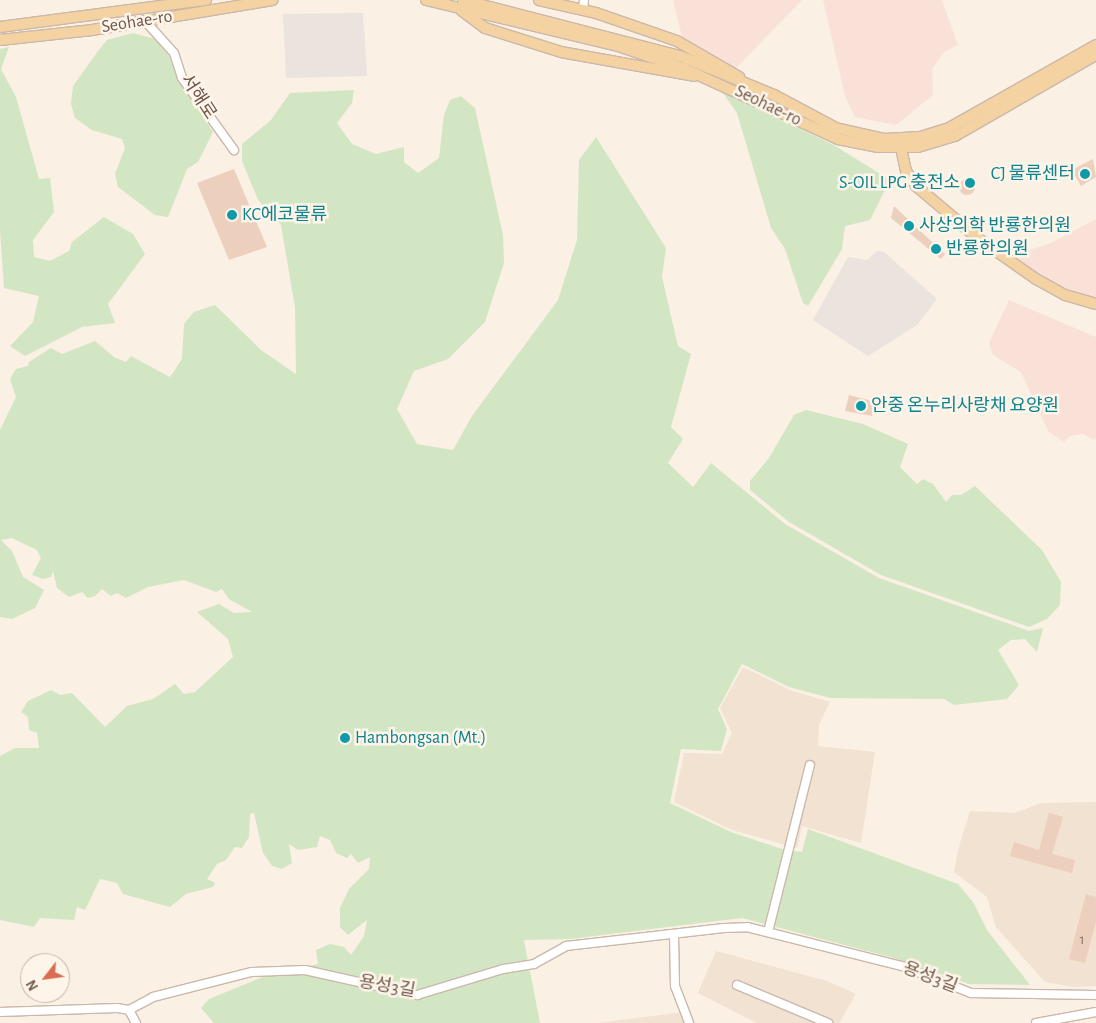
<!DOCTYPE html>
<meta charset="utf-8">
<style>
body{margin:0}
#map{position:relative;width:1096px;height:1023px;overflow:hidden;background:#faf0e3;font-family:"Alegreya Sans","Noto Sans KR",sans-serif}
div>[style]{position:absolute}
.residential>*{inset:0;background:#f1e2d2}
.commercial>*{inset:0;background:#f9e1d8}
.industrial>*{inset:0;background:#eae3de}
.green>*{inset:0;background:#d3e6c3}
.building>*{inset:0;background:#edcfbd}
.round{border-radius:50%}
.roads{filter:drop-shadow(1px 0 #cab8ab) drop-shadow(-1px 0 #cab8ab) drop-shadow(0 1px #cab8ab) drop-shadow(0 -1px #cab8ab)}
.minor>*{height:8px;margin:-4px;padding:0 4px;transform-origin:4px;border-radius:4px;background:#fff}
.major>*{height:10px;margin:-5px;padding:0 5px;transform-origin:5px;border-radius:5px;background:#f4d2a1}
.dots>*{width:14px;height:14px;translate:-50% -50%;box-sizing:border-box;border:2px solid #fdf5e9;border-radius:50%}
span{translate:-50% -50%;white-space:nowrap;text-align:center;line-height:1.15;-webkit-text-stroke:5px #fdf5e9;paint-order:stroke}
.number-label{font-size:15px;color:#8f7568}
.number-label span{-webkit-text-stroke-width:0}
.street-label{font-size:18px;color:#70574b}
.culture-label{font-size:18px;color:#0d838f}
.right{translate:-100% -50%;text-align:right}
.left{translate:0 -50%;text-align:left}
.north{position:absolute;left:20px;top:953px;width:50px;height:50px;box-sizing:border-box;background:#fdf5e9;border:1px solid #c5b6aa;border-radius:50%;rotate:240deg;font-size:14px;font-weight:700;line-height:20px;text-align:center;color:#70574b}
.north::after{content:'';display:block;margin:auto;width:18px;height:22px;background:#da6c52;clip-path:polygon(50% 0,100% 100%,50% 72%,0 100%)}
</style>
<div id="map">
<div class="residential">
<div style="clip-path:polygon(743px 667px,790px 690px,830px 702px,819px 724px,818px 746px,875px 752px,861px 843px,802px 826px,797px 848px,732px 830px,674px 802px,684px 753px,722px 754px,732px 733px,720px 708px)"></div>
<div style="clip-path:polygon(1096px 802px,1096px 986px,1074px 987px,1045px 982px,996px 927px,987px 897px,954px 872px,958px 850px,970px 811px,1015px 813px,1041px 803px)"></div>
<div style="clip-path:polygon(716px 951px,827px 981px,856px 994px,839px 1023px,757px 1023px,698px 993px)"></div>
<div style="clip-path:polygon(684px 1012px,686px 1023px,598px 1023px)"></div>
</div>
<div class="commercial">
<div style="clip-path:polygon(673px 0,802px 0,736px 68px,682px 37px)"></div>
<div style="clip-path:polygon(823px 0,942px 0,958px 45px,944px 52px,932px 69px,933px 95px,896px 125px,855px 117px,845px 96px)"></div>
<div style="clip-path:polygon(1096px 219px,1096px 298px,1076px 294px,1033px 271px,1018px 258px,1021px 253px,1051px 243px)"></div>
<div style="clip-path:polygon(1009px 300px,1096px 337px,1096px 438px,1093px 440px,1083px 434px,1070px 436px,1064px 442px,1048px 431px,1021px 372px,993px 355px,989px 343px)"></div>
</div>
<div class="industrial">
<div style="clip-path:polygon(363px 13px,367px 76px,286px 78px,283px 14px)"></div>
<div style="clip-path:polygon(877px 251px,884px 252px,937px 299px,917px 325px,868px 356px,813px 320px,848px 257px,867px 260px)"></div>
</div>
<div class="green">
<div style="clip-path:polygon(133px 33px,155px 39px,169px 56px,177px 78px,213px 132px,198px 162px,187px 169px,168px 217px,155px 215px,118px 187px,115px 174px,125px 148px,122px 139px,92px 130px,75px 118px,71px 104px,73px 86px,98px 51px,107px 40px)"></div>
<div style="clip-path:polygon(9px 47px,1px 69px,16px 97px,39px 179px,50px 178px,54px 212px,33px 240px,34px 257px,50px 261px,69px 251px,72px 242px,104px 217px,133px 234px,145px 254px,108px 304px,115px 323px,82px 327px,25px 356px,10px 346px,33px 322px,39px 296px,4px 288px,0 231px,0 49px)"></div>
<div style="clip-path:polygon(354px 90px,352px 103px,337px 123px,352px 144px,376px 154px,404px 147px,404px 162px,418px 173px,439px 158px,444px 115px,450px 100px,461px 96px,475px 108px,503px 235px,504px 263px,485px 322px,448px 359px,414px 371px,397px 409px,417px 444px,453px 450px,472px 416px,558px 300px,577px 240px,579px 160px,596px 137px,666px 248px,662px 277px,678px 346px,691px 354px,671px 427px,683px 439px,668px 463px,693px 487px,711px 463px,785px 524px,879px 578px,1029px 631px,1043px 628px,1037px 652px,1025px 639px,1011px 640px,998px 650px,1019px 685px,1007px 699px,954px 705px,944px 699px,830px 698px,789px 687px,742px 664px,718px 709px,727px 729px,721px 751px,681px 749px,670px 803px,731px 832px,785px 850px,802px 852px,808px 829px,958px 884px,973px 902px,987px 930px,1030px 985px,969px 984px,894px 958px,742px 918px,570px 939px,524px 940px,540px 1023px,214px 1023px,201px 1008px,209px 999px,260px 978px,318px 964px,316px 950px,330px 944px,344px 947px,351px 955px,364px 936px,367px 920px,348px 935px,340px 927px,340px 908px,349px 889px,369px 869px,370px 857px,358px 863px,351px 854px,347px 858px,336px 853px,330px 840px,320px 836px,317px 847px,298px 850px,289px 844px,292px 863px,282px 869px,272px 866px,263px 853px,254px 813px,250px 814px,249px 837px,242px 848px,235px 847px,226px 860px,217px 864px,207px 879px,215px 883px,213px 887px,186px 894px,170px 907px,123px 894px,117px 883px,100px 879px,85px 910px,77px 907px,74px 920px,40px 918px,34px 927px,0 920px,0 756px,15px 748px,39px 748px,37px 733px,29px 730px,28px 717px,21px 712px,28px 701px,51px 690px,60px 695px,72px 693px,105px 727px,127px 706px,153px 699px,175px 684px,184px 694px,195px 692px,233px 657px,228px 639px,197px 612px,219px 604px,234px 613px,252px 612px,229px 599px,222px 589px,216px 592px,184px 580px,148px 587px,126px 598px,117px 593px,111px 596px,102px 589px,95px 596px,88px 598px,82px 592px,69px 597px,57px 588px,53px 571px,51px 577px,43px 579px,32px 575px,41px 558px,37px 550px,12px 538px,1px 540px,12px 551px,23px 577px,44px 590px,35px 608px,12px 619px,0 617px,0 430px,16px 397px,10px 379px,16px 369px,28px 366px,29px 362px,51px 348px,62px 354px,95px 341px,114px 357px,126px 362px,131px 356px,170px 377px,182px 359px,184px 324px,194px 312px,215px 305px,261px 350px,296px 374px,295px 307px,281px 225px,258px 200px,242px 161px,242px 144px,271px 120px,290px 93px)"></div>
<div style="clip-path:polygon(723px 93px,832px 144px,890px 180px,870px 220px,845px 226px,842px 249px,808px 306px,803px 303px,785px 249px,771px 228px,737px 113px)"></div>
<div style="clip-path:polygon(806px 410px,863px 424px,908px 444px,900px 467px,917px 484px,923px 479px,933px 484px,946px 502px,952px 495px,961px 495px,975px 486px,1042px 550px,1061px 582px,1060px 605px,1047px 619px,1029px 627px,881px 575px,789px 522px,750px 490px,750px 481px,769px 458px,794px 415px)"></div>
</div>
<div class="building">
<div style="clip-path:polygon(1093px 159px,1096px 177px,1081px 186px,1072px 170px)"></div>
<div style="clip-path:polygon(234px 169px,267px 247px,229px 260px,197px 183px)"></div>
<div class="round" style="left:959px;top:179px;width:16px;height:16px"></div>
<div style="clip-path:polygon(894px 206px,945px 254px,941px 259px,891px 218px)"></div>
<div style="clip-path:polygon(849px 395px,876px 402px,872px 416px,845px 411px)"></div>
<div style="clip-path:polygon(1049px 813px,1063px 817px,1052px 854px,1075px 860px,1072px 873px,1010px 856px,1014px 842px,1039px 850px)"></div>
<div style="clip-path:polygon(1086px 894px,1096px 897px,1096px 922px,1085px 963px,1069px 959px)"></div>
</div>
<div class="roads">
<div class="minor">
<div style="left:583px;top:9px;width:9px;rotate:-84deg"></div>
<div style="left:145px;top:21px;width:43px;rotate:47.8deg"></div>
<div style="left:174px;top:53px;width:26px;rotate:72deg"></div>
<div style="left:182px;top:78px;width:89px;rotate:54.2deg"></div>
<div style="left:768px;top:932px;width:172px;rotate:-75.9deg"></div>
<div style="left:674px;top:934px;width:52px;rotate:88.9deg"></div>
<div style="left:675px;top:986px;width:40px;rotate:69deg"></div>
<div style="left:737px;top:985px;width:99px;rotate:22.7deg"></div>
<div style="left:129px;top:1010px;width:27px;rotate:-28deg"></div>
<div style="left:153px;top:997px;width:102px;rotate:-14.2deg"></div>
<div style="left:252px;top:972px;width:53px;rotate:-2.2deg"></div>
<div style="left:305px;top:970px;width:115px;rotate:12.6deg"></div>
<div style="left:417px;top:995px;width:90px;rotate:-16.8deg"></div>
<div style="left:503px;top:969px;width:31px;rotate:-9deg"></div>
<div style="left:534px;top:964px;width:37px;rotate:-29deg"></div>
<div style="left:566px;top:946px;width:159px;rotate:-6.5deg"></div>
<div style="left:724px;top:928px;width:23px;rotate:-2deg"></div>
<div style="left:747px;top:927px;width:163px;rotate:14.2deg"></div>
<div style="left:905px;top:967px;width:71px;rotate:21.5deg"></div>
<div style="left:971px;top:993px;width:125px;rotate:0.9deg"></div>
<div style="left:0;top:1012px;width:117px;rotate:-2deg"></div>
<div style="left:117px;top:1008px;width:12px;rotate:9deg"></div>
<div style="left:129px;top:1010px;width:15px;rotate:62deg"></div>
<div style="left:1036px;top:1023px;width:61px;rotate:-10.4deg"></div>
</div>
<div class="major">
<div style="left:426px;top:0;width:197px;rotate:13.5deg"></div>
<div style="left:618px;top:46px;width:69px;rotate:18.7deg"></div>
<div style="left:683px;top:68px;width:170px;rotate:24.6deg"></div>
<div style="left:838px;top:139px;width:41px;rotate:11.3deg"></div>
<div style="left:878px;top:147px;width:40px"></div>
<div style="left:918px;top:147px;width:39px;rotate:-17deg"></div>
<div style="left:955px;top:136px;width:163px;rotate:-29.9deg"></div>
<div style="left:463px;top:0;width:224px;rotate:14.5deg"></div>
<div style="left:680px;top:56px;width:102px;rotate:22.5deg"></div>
<div style="left:774px;top:95px;width:70px;rotate:28deg"></div>
<div style="left:836px;top:128px;width:49px;rotate:12.9deg"></div>
<div style="left:884px;top:139px;width:36px;rotate:-3deg"></div>
<div style="left:920px;top:137px;width:28px;rotate:-17deg"></div>
<div style="left:947px;top:129px;width:171px;rotate:-29.4deg"></div>
<div style="left:539px;top:0;width:58px;rotate:12.8deg"></div>
<div style="left:596px;top:13px;width:86px;rotate:19.1deg"></div>
<div style="left:677px;top:41px;width:72px;rotate:30.1deg"></div>
<div style="left:461px;top:10px;width:30px;rotate:37deg"></div>
<div style="left:485px;top:28px;width:80px;rotate:17.5deg"></div>
<div style="left:561px;top:52px;width:135px;rotate:10.2deg"></div>
<div style="left:0;top:27px;width:208px;rotate:-7.5deg"></div>
<div style="left:0;top:40px;width:93px;rotate:-6.2deg"></div>
<div style="left:92px;top:30px;width:183px;rotate:-9.4deg"></div>
<div style="left:900px;top:143px;width:29px;rotate:78deg"></div>
<div style="left:906px;top:171px;width:18px;rotate:56deg"></div>
<div style="left:916px;top:186px;width:82px;rotate:40.1deg"></div>
<div style="left:979px;top:239px;width:70px;rotate:35.1deg"></div>
<div style="left:1036px;top:279px;width:33px;rotate:29deg"></div>
<div style="left:1065px;top:295px;width:32px;rotate:16deg"></div>
</div>
</div>
<div class="dots">
<div style="left:1085px;top:174px;background:#0f9aa8"></div>
<div style="left:970px;top:183px;background:#0f9aa8"></div>
<div style="left:232px;top:215px;background:#0f9aa8"></div>
<div style="left:909px;top:226px;background:#0f9aa8"></div>
<div style="left:936px;top:249px;background:#0f9aa8"></div>
<div style="left:861px;top:406px;background:#0f9aa8"></div>
<div style="left:345px;top:738px;background:#0f9aa8"></div>
</div>
<div class="number-label">
<span style="left:1082px;top:940px">1</span>
</div>
<div class="street-label">
<span style="left:137px;top:22px;rotate:-9deg">Seohae-ro</span>
<span style="left:198px;top:97px;rotate:57deg">서해로</span>
<span style="left:768px;top:106px;rotate:26deg">Seohae-ro</span>
<span style="left:930px;top:978px;rotate:21deg">용성3길</span>
<span style="left:387px;top:987px;rotate:10deg">용성3길</span>
</div>
<div class="culture-label">
<span class="right" style="left:1075px;top:174px">CJ 물류센터</span>
<span class="right" style="left:960px;top:183px">S-OIL LPG 충전소</span>
<span class="left" style="left:242px;top:215px">KC에코물류</span>
<span class="left" style="left:919px;top:226px">사상의학 반룡한의원</span>
<span class="left" style="left:946px;top:249px">반룡한의원</span>
<span class="left" style="left:871px;top:406px">안중 온누리사랑채 요양원</span>
<span class="left" style="left:355px;top:738px">Hambongsan (Mt.)</span>
</div>
<div class="north">N</div>
</div>
